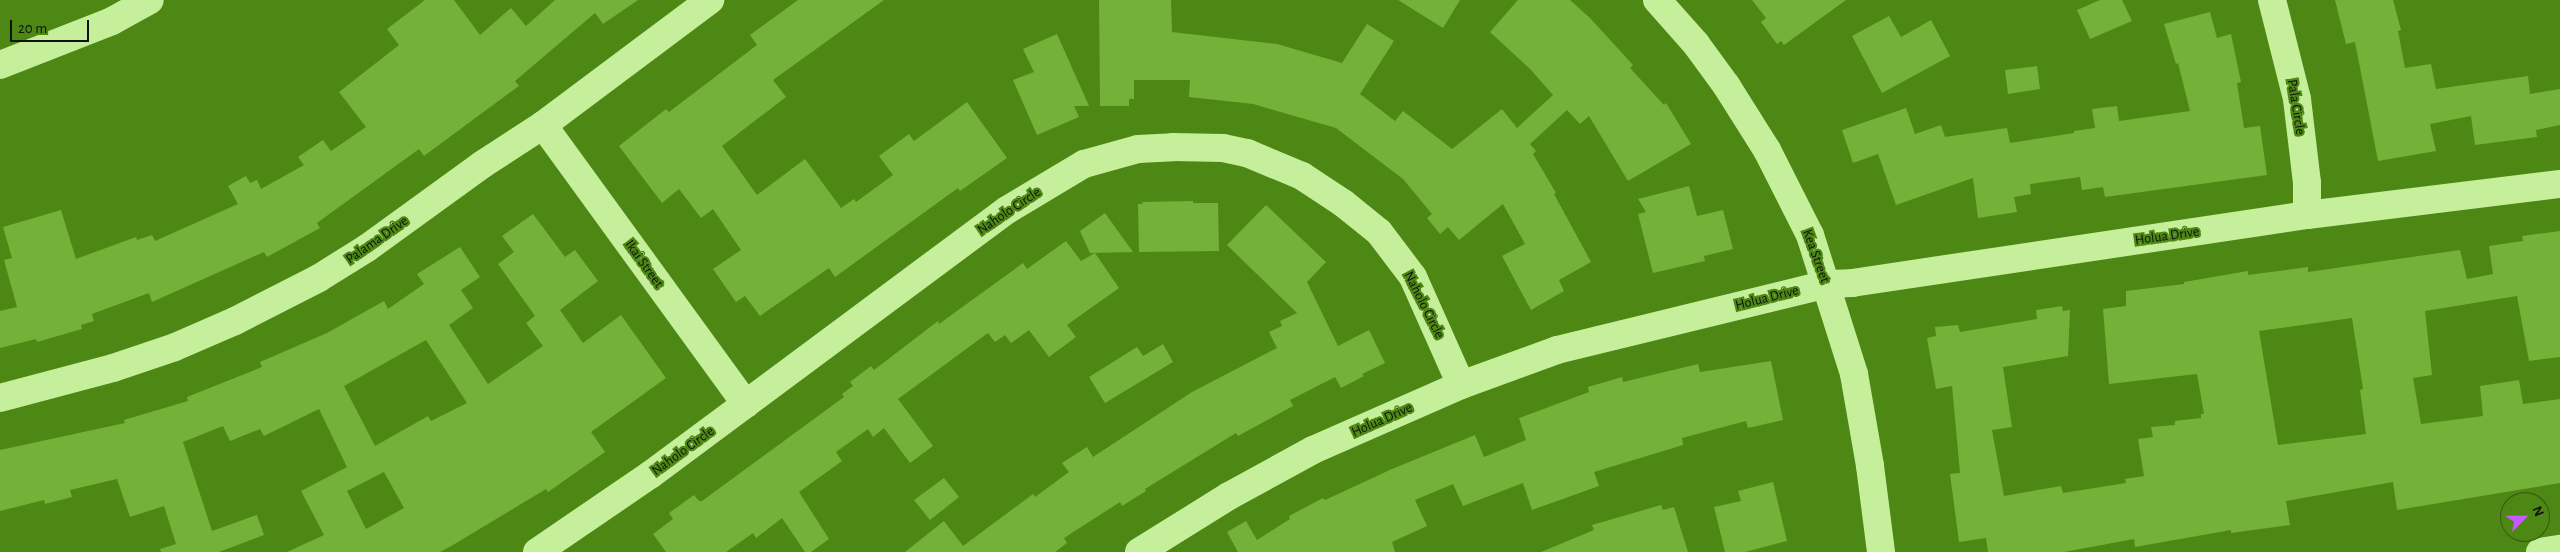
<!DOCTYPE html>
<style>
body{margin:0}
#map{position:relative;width:2560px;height:552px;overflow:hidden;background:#4d8814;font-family:"Alegreya Sans",sans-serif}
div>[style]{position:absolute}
.building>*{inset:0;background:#74b138}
.minor>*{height:28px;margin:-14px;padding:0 14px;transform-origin:14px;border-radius:14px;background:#c5ef9b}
span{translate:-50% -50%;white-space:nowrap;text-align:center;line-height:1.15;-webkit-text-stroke:4.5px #4d8814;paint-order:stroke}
.street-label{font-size:14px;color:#111}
.north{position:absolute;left:2500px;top:492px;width:50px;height:50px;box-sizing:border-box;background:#4d8814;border:1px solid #355813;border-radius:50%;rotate:67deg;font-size:14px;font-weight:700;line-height:20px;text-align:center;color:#111}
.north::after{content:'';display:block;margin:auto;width:18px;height:22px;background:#c659ff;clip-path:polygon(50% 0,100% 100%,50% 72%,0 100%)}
.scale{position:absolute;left:10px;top:20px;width:79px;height:22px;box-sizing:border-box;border:2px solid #111;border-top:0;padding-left:6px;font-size:15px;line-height:18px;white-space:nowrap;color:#111;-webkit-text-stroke:4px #4d8814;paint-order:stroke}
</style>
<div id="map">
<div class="building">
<div style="clip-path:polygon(425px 0,454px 0,480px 35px,511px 8px,526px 26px,555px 0,638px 0,603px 24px,595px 13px,515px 81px,519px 86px,478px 116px,424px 156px,419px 149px,317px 223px,320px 228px,267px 257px,264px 252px,152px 302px,149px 293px,92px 314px,94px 321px,81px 325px,82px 329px,37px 342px,36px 339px,0 348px,0 311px,17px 307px,4px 260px,12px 258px,3px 227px,61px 210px,76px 259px,136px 237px,137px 240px,152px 235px,155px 241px,238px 204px,228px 186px,246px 176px,250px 183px,257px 180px,261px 189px,304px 165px,298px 157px,323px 140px,331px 151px,366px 127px,339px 92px,399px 45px,387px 29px)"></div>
<div style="clip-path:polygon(798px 0,884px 0,773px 80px,786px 97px,722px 146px,757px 195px,805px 159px,841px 208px,854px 199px,856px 202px,893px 175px,879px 156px,909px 134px,914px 141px,967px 102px,1007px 158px,960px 191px,958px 188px,835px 277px,829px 268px,760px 316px,745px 296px,736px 302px,713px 269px,741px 250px,713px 209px,701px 218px,679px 189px,662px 203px,619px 146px,666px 109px,669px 112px,757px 45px,750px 35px)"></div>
<div style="clip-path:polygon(1099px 0,1171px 0,1172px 32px,1277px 44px,1342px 63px,1367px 24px,1394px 41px,1360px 94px,1395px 121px,1403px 111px,1452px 149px,1502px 109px,1517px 128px,1553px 95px,1531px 70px,1490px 32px,1518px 0,1570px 0,1590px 18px,1633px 65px,1630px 68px,1664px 105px,1666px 103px,1691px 144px,1628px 181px,1589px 116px,1580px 124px,1567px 110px,1530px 144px,1536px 151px,1533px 154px,1556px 193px,1554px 194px,1591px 262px,1559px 280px,1564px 291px,1531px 310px,1502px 256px,1525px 244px,1503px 204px,1459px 240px,1448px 227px,1440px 234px,1427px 218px,1432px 214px,1403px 179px,1336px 128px,1253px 104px,1189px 97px,1190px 80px,1134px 80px,1134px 99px,1129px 99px,1129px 106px,1100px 106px)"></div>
<div style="clip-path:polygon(1398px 0,1460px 0,1443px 28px)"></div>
<div style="clip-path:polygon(1752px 0,1846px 0,1784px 45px,1781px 41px,1777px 44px,1761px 22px,1766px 18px)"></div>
<div style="clip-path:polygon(2100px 0,2122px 0,2132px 21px,2090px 39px,2077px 10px)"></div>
<div style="clip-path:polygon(2335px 0,2393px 0,2401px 30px,2398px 31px,2405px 68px,2431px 64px,2436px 89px,2528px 76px,2530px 94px,2560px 89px,2560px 125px,2536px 130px,2537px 137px,2475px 145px,2471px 116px,2430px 124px,2436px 151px,2378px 161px,2355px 42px,2346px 44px)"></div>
<div style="clip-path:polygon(2210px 12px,2217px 38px,2231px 34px,2241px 82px,2237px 83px,2244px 128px,2260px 126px,2267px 175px,2105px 197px,2103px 187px,2082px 190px,2080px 177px,2030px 184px,2031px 194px,2014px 197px,2017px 212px,1978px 218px,1973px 178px,1896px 205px,1878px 154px,1853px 163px,1842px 130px,1906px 108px,1915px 134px,1941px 125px,1945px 137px,2007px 128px,2010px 143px,2074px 133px,2074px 131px,2095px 128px,2092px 109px,2117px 106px,2119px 121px,2190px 111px,2178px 63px,2176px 64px,2164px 24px)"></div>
<div style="clip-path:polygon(1889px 16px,1901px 37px,1931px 20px,1950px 56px,1882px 93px,1852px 36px)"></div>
<div style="clip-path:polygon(1057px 34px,1089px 106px,1074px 106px,1079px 117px,1037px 135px,1013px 80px,1034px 72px,1023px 49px)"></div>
<div style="clip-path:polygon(2037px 66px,2040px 89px,2008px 94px,2005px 70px)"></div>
<div style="clip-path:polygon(1689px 186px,1697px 216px,1723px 210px,1733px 249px,1704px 256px,1705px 261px,1653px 273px,1638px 214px,1646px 212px,1638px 199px)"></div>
<div style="clip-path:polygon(1193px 201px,1193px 203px,1218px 203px,1219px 251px,1139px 252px,1138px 204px,1143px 204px,1142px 202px)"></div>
<div style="clip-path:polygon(1266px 205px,1326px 262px,1307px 282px,1338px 346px,1369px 330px,1385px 363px,1362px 374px,1364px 376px,1341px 388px,1335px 377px,1290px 400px,1293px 406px,1238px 436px,1236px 433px,1145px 489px,1146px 491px,1122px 506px,1120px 502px,1064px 538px,1067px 543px,1055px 552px,905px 552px,944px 521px,963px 546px,1033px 494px,1035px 497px,1069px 472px,1062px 463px,1087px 447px,1093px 457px,1192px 392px,1277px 348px,1269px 332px,1282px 326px,1280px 321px,1297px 313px,1227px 245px)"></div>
<div style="clip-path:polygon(1105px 213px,1133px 252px,1090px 253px,1080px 231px)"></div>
<div style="clip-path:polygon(evenodd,533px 214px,565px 257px,575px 250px,598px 281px,560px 310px,583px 343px,621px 315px,666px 378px,591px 432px,605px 452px,548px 492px,546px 489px,453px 545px,440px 552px,287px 552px,324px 535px,301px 491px,347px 467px,319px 409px,264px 436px,260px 429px,230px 441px,223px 426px,183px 442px,212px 531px,257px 515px,264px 535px,219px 552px,161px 552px,160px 549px,176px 544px,164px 506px,130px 517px,117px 479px,70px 490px,72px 497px,45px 504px,44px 500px,0 511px,0 450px,125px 423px,124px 420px,188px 401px,187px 397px,262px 367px,260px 362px,327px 333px,384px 301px,388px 309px,424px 284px,417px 274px,460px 247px,480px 277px,461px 290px,473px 308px,449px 325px,488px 384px,543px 346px,526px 323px,535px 316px,498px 264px,514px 252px,502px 236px,533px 214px,426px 340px,467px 403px,431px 421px,428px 416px,375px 446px,344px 386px,426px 340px,533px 214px,384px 472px,404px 508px,366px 529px,347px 491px,384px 472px)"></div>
<div style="clip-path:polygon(evenodd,2560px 231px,2560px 357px,2529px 361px,2517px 296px,2425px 311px,2432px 375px,2413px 378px,2421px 424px,2483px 416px,2480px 386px,2519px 380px,2523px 404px,2560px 399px,2560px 483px,2397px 510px,2393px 482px,2286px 501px,2290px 525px,2231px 533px,2231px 530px,2135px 547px,2134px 539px,2064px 552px,1988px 552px,1986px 538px,1959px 542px,1950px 474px,1960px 473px,1952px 386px,1936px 389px,1927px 338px,1936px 336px,1935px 327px,1958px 325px,1960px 332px,2037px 319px,2036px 310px,2062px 306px,2063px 311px,2070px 310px,2068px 356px,2003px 367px,2012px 427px,1992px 430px,2004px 496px,2061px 486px,2063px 493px,2126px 483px,2125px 479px,2144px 476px,2138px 439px,2153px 437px,2151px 427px,2175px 425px,2175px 421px,2201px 418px,2201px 414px,2204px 414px,2197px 374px,2109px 384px,2103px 309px,2126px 306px,2126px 291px,2184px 284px,2184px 282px,2248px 271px,2248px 275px,2308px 267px,2308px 272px,2460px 250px,2467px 279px,2493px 274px,2489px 246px,2523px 241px,2522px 236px,2560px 231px,2352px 318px,2363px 389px,2360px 390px,2366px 434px,2278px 445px,2259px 331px,2352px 318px)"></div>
<div style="clip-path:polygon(1066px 241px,1081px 261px,1095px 253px,1119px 288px,1067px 325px,1076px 337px,1049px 357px,1029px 330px,1011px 343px,1005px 335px,995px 342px,988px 333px,898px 399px,933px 446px,910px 463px,884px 428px,873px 437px,868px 429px,836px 452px,842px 461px,799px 492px,829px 539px,811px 552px,805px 552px,782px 518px,756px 538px,753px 533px,726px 552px,666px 552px,653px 534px,673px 519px,669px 513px,694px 495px,699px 501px,702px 501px,844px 397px,842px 394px,853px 386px,850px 382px,871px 366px,874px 370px,938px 321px,939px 324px,1023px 263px,1027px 269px)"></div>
<div style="clip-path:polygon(1163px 344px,1173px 362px,1105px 403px,1089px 377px,1137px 347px,1143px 356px)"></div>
<div style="clip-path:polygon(1771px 361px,1783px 420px,1748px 428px,1746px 421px,1682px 438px,1683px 445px,1594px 472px,1599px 486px,1532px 510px,1523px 483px,1463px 506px,1453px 484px,1415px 500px,1427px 526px,1392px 542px,1395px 552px,1238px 552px,1227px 532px,1246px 521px,1257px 540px,1290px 519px,1289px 516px,1323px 498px,1325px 500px,1392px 469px,1475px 435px,1484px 457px,1526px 440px,1519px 418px,1589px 392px,1588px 387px,1622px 377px,1623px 382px,1698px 364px,1700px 372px)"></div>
<div style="clip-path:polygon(944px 478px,959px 497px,930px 520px,914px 500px)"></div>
<div style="clip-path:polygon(1773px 482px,1787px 541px,1745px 552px,1725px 552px,1714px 507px,1741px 501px,1738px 491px)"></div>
<div style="clip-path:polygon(1661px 505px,1663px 510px,1674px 507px,1688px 552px,1541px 552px,1594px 530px,1592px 525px)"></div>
</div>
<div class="minor">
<div style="left:1657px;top:0;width:59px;rotate:48.4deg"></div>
<div style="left:1696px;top:44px;width:51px;rotate:53.8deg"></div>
<div style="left:1726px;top:85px;width:77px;rotate:57.8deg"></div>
<div style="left:1767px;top:150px;width:95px;rotate:63.2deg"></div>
<div style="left:1810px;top:235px;width:146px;rotate:72.4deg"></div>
<div style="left:1854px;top:374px;width:93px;rotate:80.1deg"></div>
<div style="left:1870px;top:466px;width:87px;rotate:82.7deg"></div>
<div style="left:2272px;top:0;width:102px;rotate:75.8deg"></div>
<div style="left:2297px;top:99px;width:85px;rotate:83.2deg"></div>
<div style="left:2307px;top:183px;width:32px;rotate:90deg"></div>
<div style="left:0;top:65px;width:120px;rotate:-21.4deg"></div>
<div style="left:112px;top:21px;width:43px;rotate:-28.9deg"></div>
<div style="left:543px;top:125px;width:345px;rotate:54deg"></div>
<div style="left:0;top:398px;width:117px;rotate:-14.9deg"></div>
<div style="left:113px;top:368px;width:65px;rotate:-18.7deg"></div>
<div style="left:175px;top:347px;width:65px;rotate:-23.4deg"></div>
<div style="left:235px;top:321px;width:94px;rotate:-27.1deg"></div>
<div style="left:319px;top:278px;width:57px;rotate:-32deg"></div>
<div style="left:367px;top:248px;width:143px;rotate:-35.9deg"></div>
<div style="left:483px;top:164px;width:72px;rotate:-33deg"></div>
<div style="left:543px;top:125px;width:209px;rotate:-36.8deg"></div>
<div style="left:537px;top:552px;width:137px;rotate:-34.3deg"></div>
<div style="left:650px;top:475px;width:445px;rotate:-36.6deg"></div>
<div style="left:1007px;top:210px;width:90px;rotate:-30.9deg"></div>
<div style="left:1084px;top:164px;width:56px;rotate:-15.5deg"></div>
<div style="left:1138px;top:149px;width:35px;rotate:-3deg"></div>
<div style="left:1173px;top:147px;width:50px;rotate:1.1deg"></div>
<div style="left:1223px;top:148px;width:25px;rotate:12deg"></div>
<div style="left:1247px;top:153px;width:60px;rotate:22.7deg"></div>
<div style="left:1302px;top:176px;width:49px;rotate:33.4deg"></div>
<div style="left:1343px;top:203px;width:46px;rotate:38.9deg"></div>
<div style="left:1379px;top:232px;width:56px;rotate:52.9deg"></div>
<div style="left:1413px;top:277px;width:118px;rotate:66deg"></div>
<div style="left:1139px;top:552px;width:106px;rotate:-31.9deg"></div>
<div style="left:1229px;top:496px;width:96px;rotate:-28.7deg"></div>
<div style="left:1313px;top:450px;width:162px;rotate:-23.7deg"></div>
<div style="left:1461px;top:385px;width:102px;rotate:-20deg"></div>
<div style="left:1557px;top:350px;width:278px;rotate:-13.7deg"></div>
<div style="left:1827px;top:284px;width:25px;rotate:-2deg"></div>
<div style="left:1852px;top:283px;width:460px;rotate:-8.5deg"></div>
<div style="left:2307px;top:215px;width:255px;rotate:-7deg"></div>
<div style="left:2540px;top:552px;width:20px;rotate:-9deg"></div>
</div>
<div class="street-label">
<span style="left:2296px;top:107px;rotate:81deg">Pala Circle</span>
<span style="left:1009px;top:211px;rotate:-34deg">Naholo Circle</span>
<span style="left:2167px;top:236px;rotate:-8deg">Holua Drive</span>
<span style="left:377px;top:240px;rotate:-35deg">Palama Drive</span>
<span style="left:1816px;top:256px;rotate:70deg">Kea Street</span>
<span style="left:644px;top:264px;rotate:54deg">Ikai Street</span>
<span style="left:1767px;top:298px;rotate:-14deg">Holua Drive</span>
<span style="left:1424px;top:305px;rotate:63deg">Naholo Circle</span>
<span style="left:1382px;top:420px;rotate:-24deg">Holua Drive</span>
<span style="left:683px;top:451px;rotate:-36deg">Naholo Circle</span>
</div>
<div class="north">N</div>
<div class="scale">20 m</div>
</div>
